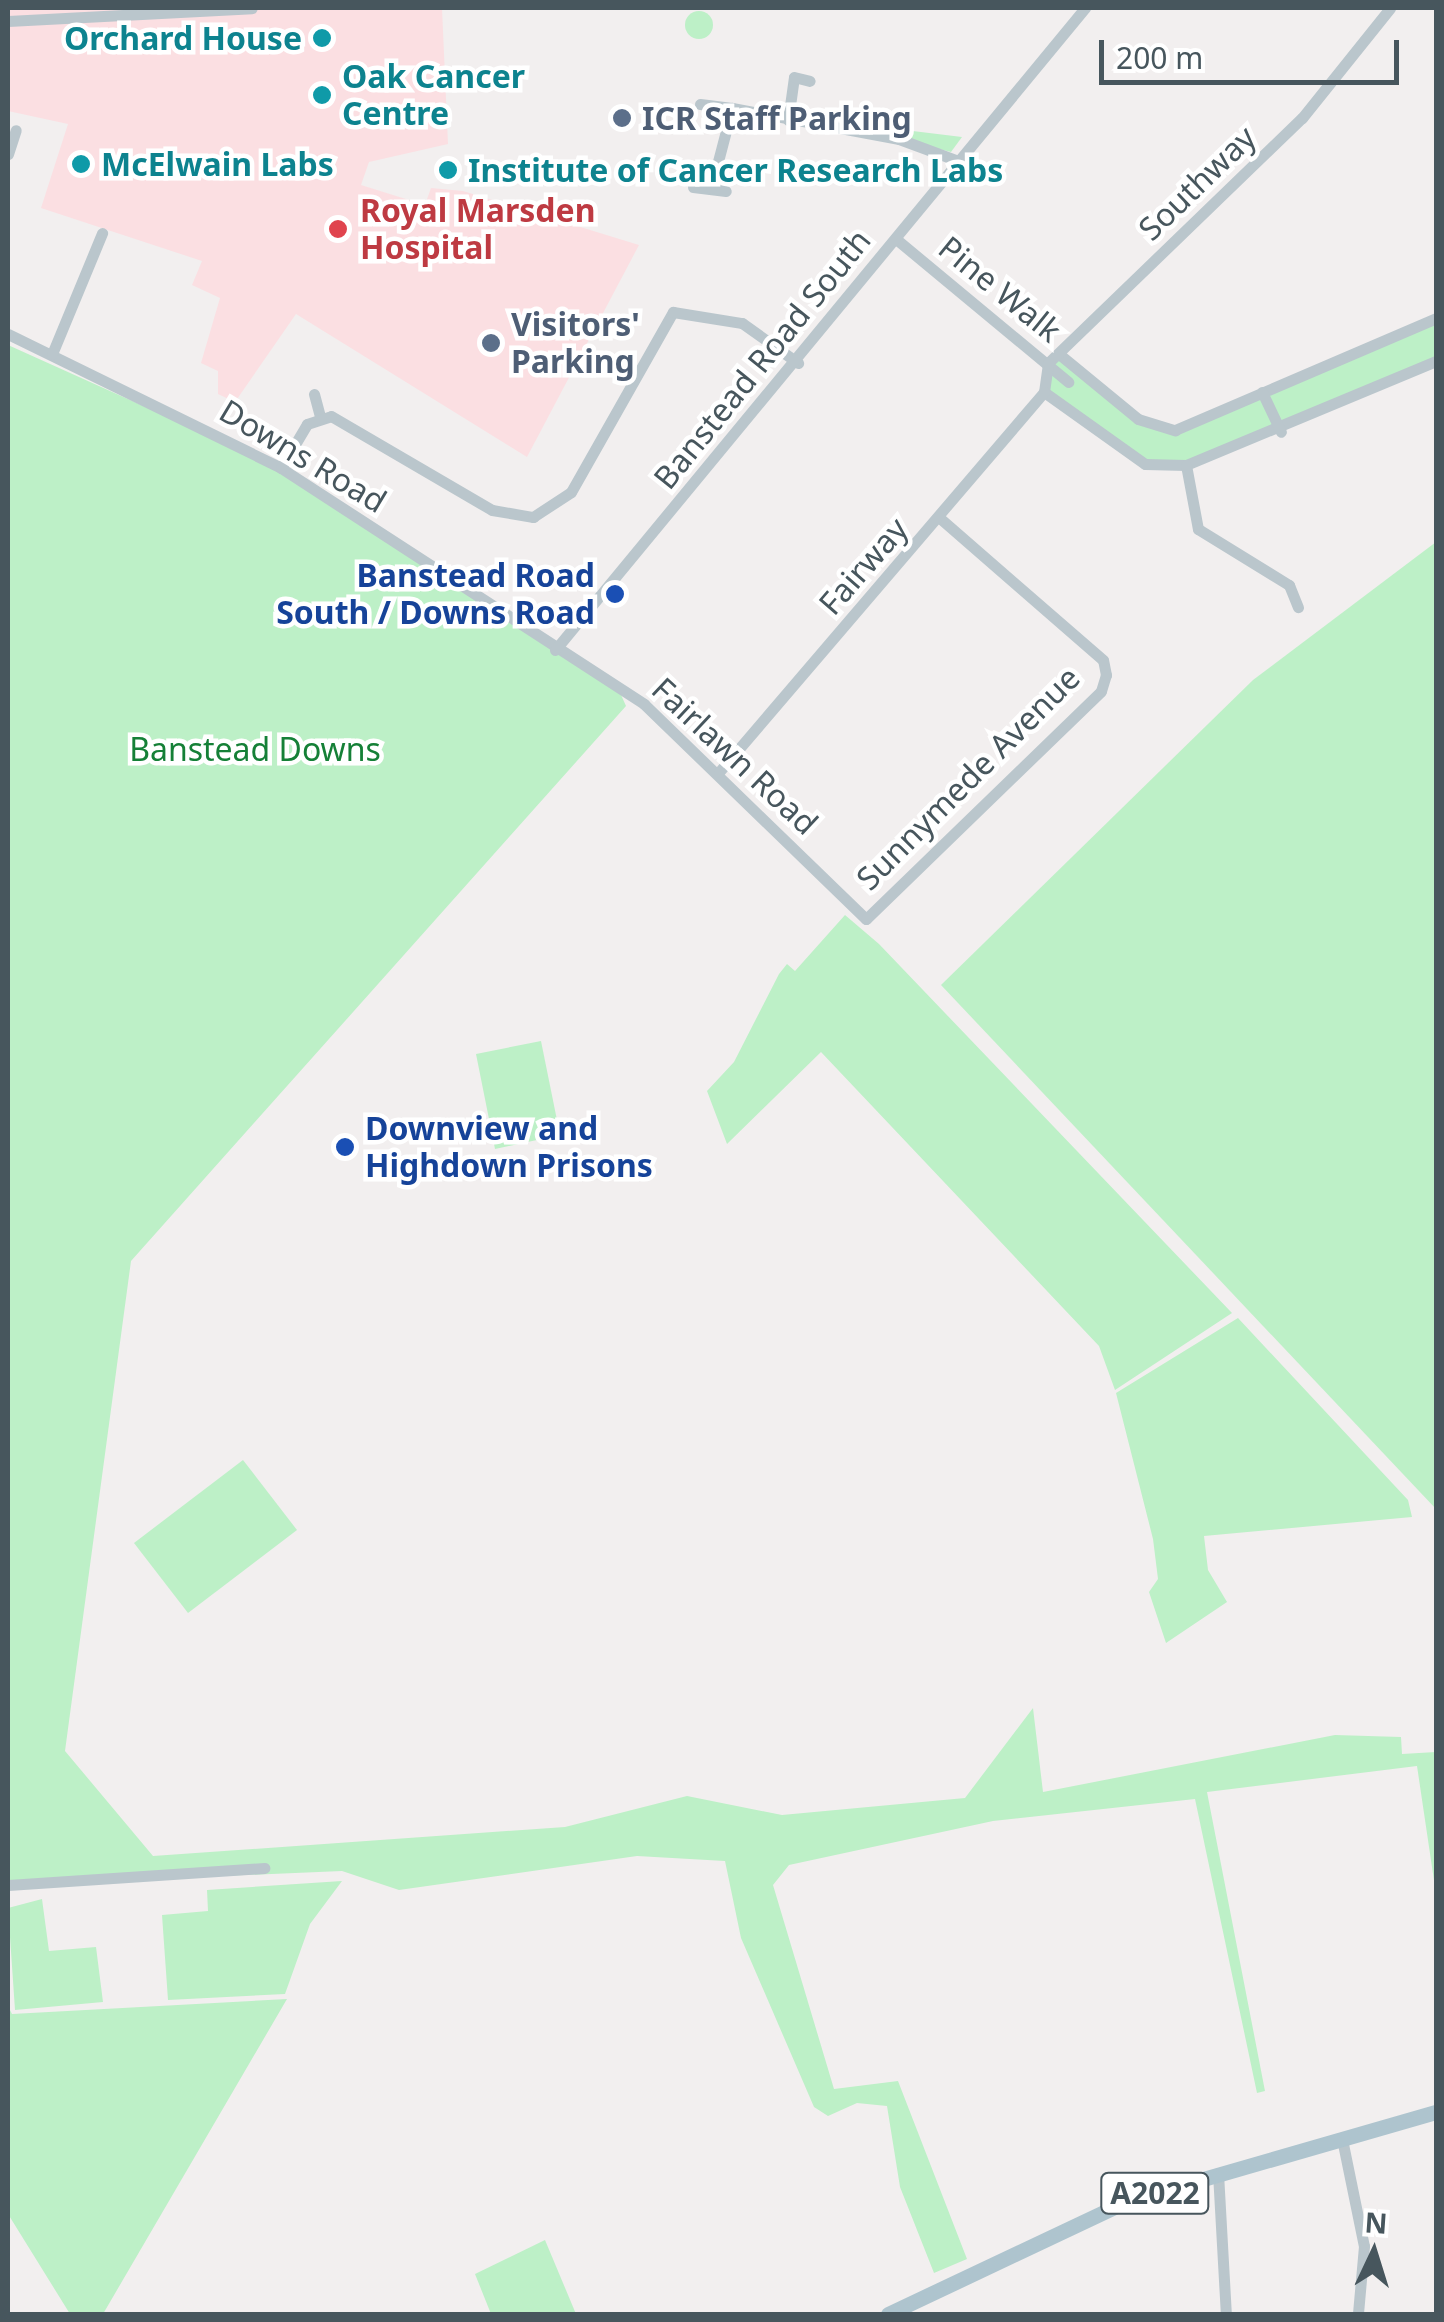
<!DOCTYPE html>
<style>
body{margin:0}
#map{position:relative;width:1444px;height:2322px;overflow:hidden;background:#f2efef;font-family:"Noto Sans",sans-serif}
div>[style]{position:absolute}
.medical>*{inset:0;background:#fbdfe2}
.green>*{inset:0;background:#bdf0c7}
.round{border-radius:50%}
.minor>*{height:11px;margin:-5.5px;padding:0 5.5px;transform-origin:5.5px;border-radius:5.5px;background:#bac6cc}
.major>*{height:15px;margin:-7.5px;padding:0 7.5px;transform-origin:7.5px;border-radius:7.5px;background:#aec4ce}
.dots>*{width:28px;height:28px;translate:-50% -50%;box-sizing:border-box;border:5px solid #fff;border-radius:50%}
span{translate:-50% -50%;white-space:nowrap;text-align:center;line-height:1.15;-webkit-text-stroke:9px #fff;paint-order:stroke}
.shield-label span{padding:2px 8px;background:#fff;border:2px solid;border-radius:8px;-webkit-text-stroke-width:0}
.shield-label{font-size:30px;color:#47565d;font-weight:700}
.culture-label{font-size:32px;color:#0d838f;font-weight:700}
.right{translate:-100% -50%;text-align:right}
.left{translate:0 -50%;text-align:left}
.service-label{font-size:32px;color:#4e5e75;font-weight:700}
.street-label{font-size:32px;color:#47565d}
.health-label{font-size:32px;color:#be3a42;font-weight:700}
.transit-label{font-size:32px;color:#164399;font-weight:700}
.park-label{font-size:32px;color:#158037}
.frame{position:absolute;inset:0;border:10px solid #47565d;pointer-events:none}
.north{position:absolute;left:1324px;top:2202px;width:100px;height:100px;-webkit-text-stroke:8px #fff;paint-order:stroke;rotate:4deg;font-size:28px;font-weight:700;line-height:40px;text-align:center;color:#47565d}
.north::after{content:'';display:block;margin:auto;width:35px;height:45px;background:#47565d;clip-path:polygon(50% 0,100% 100%,50% 72%,0 100%)}
.scale{position:absolute;left:1099px;top:40px;width:300px;height:45px;box-sizing:border-box;border:5px solid #47565d;border-top:0;padding-left:12px;font-size:30px;line-height:35px;white-space:nowrap;color:#47565d;-webkit-text-stroke:8px #fff;paint-order:stroke}
</style>
<div id="map">
<div class="medical">
<div style="clip-path:polygon(8px 8px,442px 8px,448px 144px,369px 162px,361px 185px,425px 205px,431px 188px,463px 191px,639px 245px,527px 457px,296px 314px,235px 402px,218px 394px,218px 371px,201px 363px,220px 298px,192px 285px,202px 261px,41px 208px,68px 124px,8px 111px)"></div>
</div>
<div class="green">
<div class="round" style="left:685px;top:11px;width:28px;height:28px"></div>
<div style="clip-path:polygon(843px 125px,847px 123px,962px 137px,951px 152px)"></div>
<div style="clip-path:polygon(1436px 318px,1436px 361px,1186px 465px,1145px 464px,1044px 392px,1048px 363px,1059px 354px,1138px 419px,1175px 430px)"></div>
<div style="clip-path:polygon(8px 345px,281px 468px,618px 688px,626px 706px,131px 1261px,65px 1751px,153px 1856px,565px 1827px,687px 1796px,782px 1815px,965px 1798px,1033px 1708px,1043px 1792px,1335px 1735px,1401px 1737px,1402px 1754px,1436px 1752px,1436px 1894px,1417px 1766px,1207px 1792px,1265px 2091px,1257px 2093px,1195px 1799px,993px 1821px,789px 1865px,773px 1885px,834px 2089px,898px 2081px,967px 2259px,934px 2273px,900px 2187px,887px 2106px,857px 2103px,828px 2116px,814px 2107px,741px 1938px,725px 1861px,637px 1856px,399px 1890px,342px 1871px,8px 1885px)"></div>
<div style="clip-path:polygon(1436px 542px,1436px 1509px,941px 985px,1253px 680px)"></div>
<div style="clip-path:polygon(845px 915px,879px 944px,1232px 1313px,1115px 1390px,1099px 1346px,821px 1052px,727px 1144px,707px 1091px,734px 1062px,779px 974px,787px 964px,795px 971px)"></div>
<div style="clip-path:polygon(541px 1041px,560px 1135px,495px 1149px,476px 1054px)"></div>
<div style="clip-path:polygon(1238px 1318px,1408px 1500px,1412px 1517px,1204px 1536px,1208px 1570px,1227px 1602px,1166px 1643px,1149px 1592px,1158px 1579px,1153px 1539px,1116px 1393px)"></div>
<div style="clip-path:polygon(243px 1460px,297px 1530px,188px 1613px,134px 1543px)"></div>
<div style="clip-path:polygon(342px 1881px,310px 1924px,285px 1994px,168px 2000px,162px 1915px,208px 1911px,207px 1890px)"></div>
<div style="clip-path:polygon(42px 1899px,49px 1951px,96px 1947px,103px 2002px,15px 2010px,8px 1908px)"></div>
<div style="clip-path:polygon(287px 1999px,103px 2314px,70px 2314px,8px 2214px,8px 2006px,12px 2014px)"></div>
<div style="clip-path:polygon(545px 2240px,576px 2314px,491px 2314px,475px 2274px)"></div>
</div>
<div class="minor">
<div style="left:8px;top:21px;width:244px;rotate:-3deg"></div>
<div style="left:700px;top:104px;width:32px;rotate:7deg"></div>
<div style="left:788px;top:120px;width:43px;rotate:-82.1deg"></div>
<div style="left:794px;top:77px;width:16px;rotate:14deg"></div>
<div style="left:8px;top:154px;width:25px;rotate:-72deg"></div>
<div style="left:693px;top:187px;width:33px;rotate:7deg"></div>
<div style="left:711px;top:188px;width:83px;rotate:-75.3deg"></div>
<div style="left:732px;top:108px;width:170px;rotate:10.5deg"></div>
<div style="left:899px;top:139px;width:63px;rotate:20.4deg"></div>
<div style="left:896px;top:239px;width:224px;rotate:39.7deg"></div>
<div style="left:8px;top:334px;width:304px;rotate:26.1deg"></div>
<div style="left:281px;top:468px;width:433px;rotate:33deg"></div>
<div style="left:644px;top:704px;width:309px;rotate:44.1deg"></div>
<div style="left:866px;top:919px;width:327px;rotate:-44.1deg"></div>
<div style="left:1101px;top:691px;width:17px;rotate:-73deg"></div>
<div style="left:1106px;top:675px;width:15px;rotate:-101deg"></div>
<div style="left:1103px;top:660px;width:215px;rotate:-139deg"></div>
<div style="left:52px;top:354px;width:131px;rotate:-67.5deg"></div>
<div style="left:1059px;top:354px;width:102px;rotate:39.4deg"></div>
<div style="left:1138px;top:419px;width:39px;rotate:17deg"></div>
<div style="left:1175px;top:430px;width:284px;rotate:-23.2deg"></div>
<div style="left:1044px;top:392px;width:29px;rotate:-82deg"></div>
<div style="left:1048px;top:363px;width:353px;rotate:-44deg"></div>
<div style="left:1302px;top:118px;width:141px;rotate:-51.3deg"></div>
<div style="left:1044px;top:392px;width:124px;rotate:35.5deg"></div>
<div style="left:1145px;top:464px;width:41px;rotate:1.4deg"></div>
<div style="left:1186px;top:465px;width:271px;rotate:-22.6deg"></div>
<div style="left:1262px;top:392px;width:44px;rotate:64.6deg"></div>
<div style="left:314px;top:394px;width:23px;rotate:75deg"></div>
<div style="left:1186px;top:465px;width:65px;rotate:79.4deg"></div>
<div style="left:1198px;top:529px;width:107px;rotate:31.6deg"></div>
<div style="left:1289px;top:585px;width:24px;rotate:68deg"></div>
<div style="left:281px;top:468px;width:51px;rotate:-59.4deg"></div>
<div style="left:307px;top:424px;width:25px;rotate:-18deg"></div>
<div style="left:331px;top:416px;width:186px;rotate:30.3deg"></div>
<div style="left:492px;top:510px;width:42px;rotate:9.7deg"></div>
<div style="left:533px;top:517px;width:45px;rotate:-33.3deg"></div>
<div style="left:571px;top:492px;width:207px;rotate:-60.5deg"></div>
<div style="left:673px;top:312px;width:70px;rotate:9.1deg"></div>
<div style="left:742px;top:323px;width:69px;rotate:35.5deg"></div>
<div style="left:555px;top:650px;width:833px;rotate:-50.46deg"></div>
<div style="left:719px;top:772px;width:500px;rotate:-49.46deg"></div>
<div style="left:8px;top:1885px;width:257px;rotate:-3.8deg"></div>
<div style="left:1342px;top:2139px;width:109px;rotate:78.4deg"></div>
<div style="left:1364px;top:2246px;width:67px;rotate:95.1deg"></div>
<div style="left:1218px;top:2173px;width:141px;rotate:86.8deg"></div>
</div>
<div class="major">
<div style="left:888px;top:2314px;width:264px;rotate:-25.3deg"></div>
<div style="left:1127px;top:2201px;width:322px;rotate:-16.1deg"></div>
</div>
<div class="dots">
<div style="left:322px;top:38px;background:#0f9aa8"></div>
<div style="left:322px;top:95px;background:#0f9aa8"></div>
<div style="left:622px;top:118px;background:#5c6f8a"></div>
<div style="left:81px;top:164px;background:#0f9aa8"></div>
<div style="left:448px;top:170px;background:#0f9aa8"></div>
<div style="left:338px;top:229px;background:#e0444e"></div>
<div style="left:491px;top:343px;background:#5c6f8a"></div>
<div style="left:615px;top:594px;background:#1a4fb4"></div>
<div style="left:345px;top:1147px;background:#1a4fb4"></div>
</div>
<div class="shield-label">
<span style="left:1155px;top:2193px">A2022</span>
</div>
<div class="culture-label">
<span class="right" style="left:302px;top:38px">Orchard House</span>
<span class="left" style="left:342px;top:95px">Oak Cancer<br>Centre</span>
<span class="left" style="left:101px;top:164px">McElwain Labs</span>
<span class="left" style="left:468px;top:170px">Institute of Cancer Research Labs</span>
</div>
<div class="service-label">
<span class="left" style="left:642px;top:118px">ICR Staff Parking</span>
<span class="left" style="left:511px;top:343px">Visitors'<br>Parking</span>
</div>
<div class="street-label">
<span style="left:1197px;top:183px;rotate:-44deg">Southway</span>
<span style="left:1000px;top:289px;rotate:39deg">Pine Walk</span>
<span style="left:762px;top:359px;rotate:-51deg">Banstead Road South</span>
<span style="left:303px;top:456px;rotate:31deg">Downs Road</span>
<span style="left:863px;top:566px;rotate:-49deg">Fairway</span>
<span style="left:735px;top:756px;rotate:43deg">Fairlawn Road</span>
<span style="left:968px;top:778px;rotate:-45deg">Sunnymede Avenue</span>
</div>
<div class="health-label">
<span class="left" style="left:360px;top:229px">Royal Marsden<br>Hospital</span>
</div>
<div class="transit-label">
<span class="right" style="left:595px;top:594px">Banstead Road<br>South / Downs Road</span>
<span class="left" style="left:365px;top:1147px">Downview and<br>Highdown Prisons</span>
</div>
<div class="park-label">
<span style="left:255px;top:749px">Banstead Downs</span>
</div>
<div class="frame"></div>
<div class="north">N</div>
<div class="scale">200 m</div>
</div>
